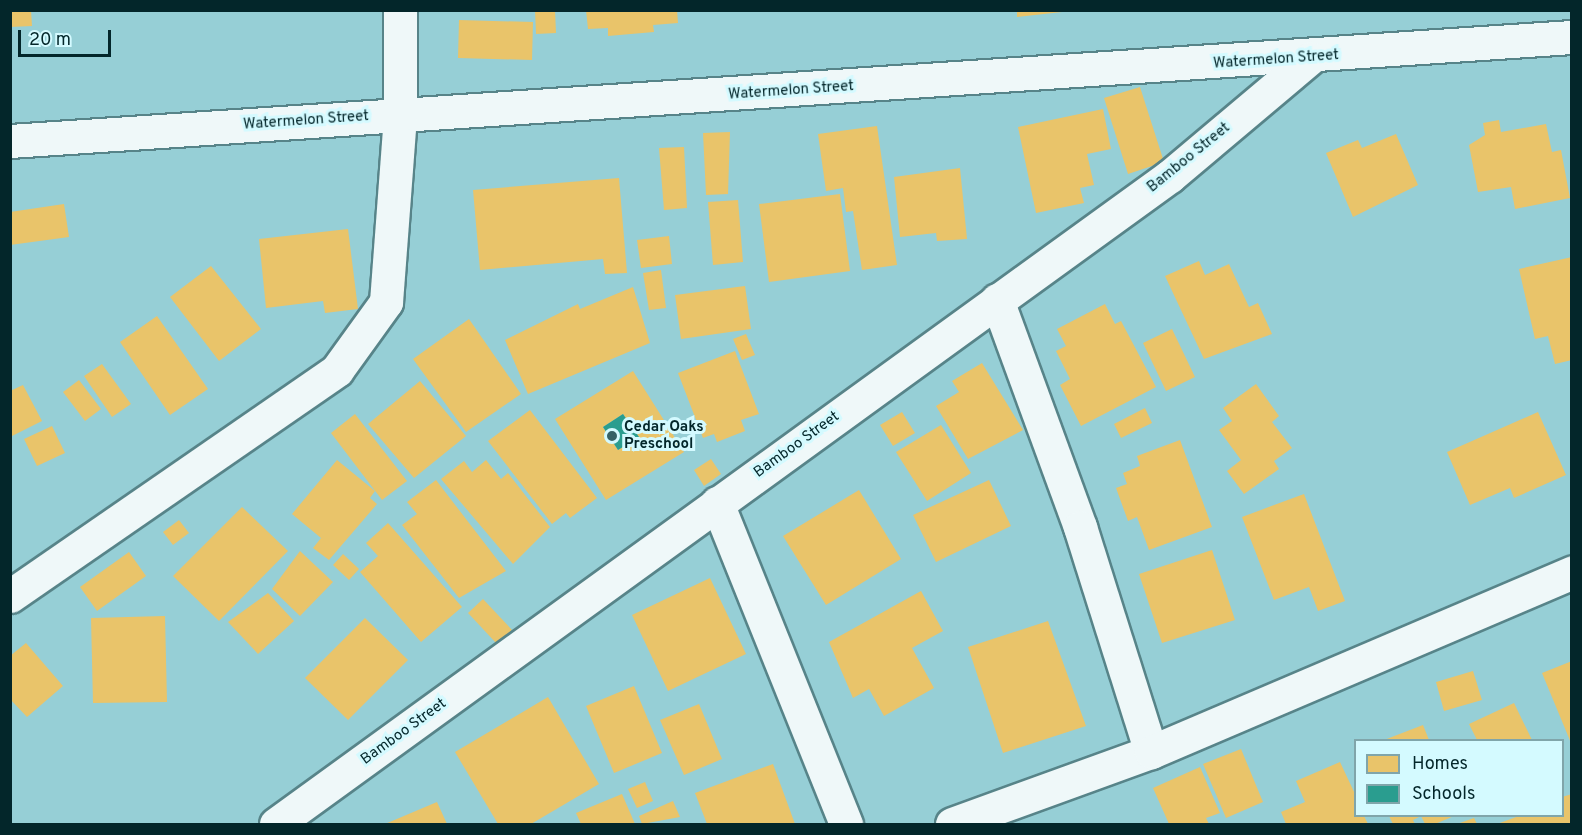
<!DOCTYPE html>
<style>
body{margin:0}
#map{position:relative;width:1582px;height:835px;overflow:hidden;background:#96cfd6;font-family:Overpass,sans-serif}
div>[style]{position:absolute}
.homes>*{inset:0;background:#e9c46a}
.schools>*{inset:0;background:#2a9d8f}
.roads{filter:drop-shadow(2px 0 #578489) drop-shadow(-2px 0 #578489) drop-shadow(0 2px #578489) drop-shadow(0 -2px #578489)}
.minor>*{height:33px;margin:-16.5px;padding:0 16.5px;transform-origin:16.5px;border-radius:16.5px;background:#eff8f9}
.dots>*{width:16px;height:16px;translate:-50% -50%;box-sizing:border-box;border:3px solid #d4faff;border-radius:50%}
span{translate:-50% -50%;white-space:nowrap;text-align:center;line-height:1.15;-webkit-text-stroke:6px #d4faff;paint-order:stroke}
.street-label{font-size:15px;color:#03262a}
.poi-label{font-size:15px;color:#03262a;font-weight:700}
.left{translate:0 -50%;text-align:left}
.frame{position:absolute;inset:0;border:12px solid #03262a;pointer-events:none}
.legend{position:absolute;left:1354px;top:739px;width:210px;height:78px;box-sizing:border-box;background:#d4faff;border:2px solid #80a5aa;margin:0;padding:8px 10px;list-style:none;font-size:18px;color:#03262a}
.legend li{display:flex;align-items:center;gap:12px;height:30px}
.legend b{width:30px;border:2px solid #80a5aa}
.scale{position:absolute;left:18px;top:30px;width:93px;height:27px;box-sizing:border-box;border:3px solid #03262a;border-top:0;padding-left:8px;font-size:18px;line-height:21px;white-space:nowrap;color:#03262a;-webkit-text-stroke:4px #d4faff;paint-order:stroke}
</style>
<div id="map">
<div class="homes">
<div style="clip-path:polygon(10px 10px,31px 10px,32px 26px,10px 27px)"></div>
<div style="clip-path:polygon(535px 10px,555px 10px,556px 33px,536px 34px)"></div>
<div style="clip-path:polygon(586px 10px,677px 10px,678px 23px,653px 25px,654px 32px,608px 36px,608px 28px,588px 29px)"></div>
<div style="clip-path:polygon(1017px 10px,1062px 10px,1062px 12px,1017px 17px)"></div>
<div style="clip-path:polygon(459px 20px,533px 22px,532px 60px,458px 58px)"></div>
<div style="clip-path:polygon(1140px 87px,1164px 162px,1128px 174px,1104px 98px)"></div>
<div style="clip-path:polygon(1103px 109px,1111px 149px,1087px 154px,1094px 185px,1080px 188px,1084px 203px,1036px 213px,1018px 127px)"></div>
<div style="clip-path:polygon(1499px 120px,1501px 132px,1546px 124px,1552px 152px,1561px 150px,1570px 198px,1515px 209px,1511px 187px,1478px 192px,1469px 145px,1485px 135px,1483px 123px)"></div>
<div style="clip-path:polygon(877px 126px,897px 265px,862px 270px,853px 211px,846px 212px,843px 188px,826px 191px,818px 134px)"></div>
<div style="clip-path:polygon(730px 132px,728px 194px,706px 195px,703px 133px)"></div>
<div style="clip-path:polygon(1396px 134px,1418px 185px,1353px 217px,1326px 153px,1358px 140px,1362px 148px)"></div>
<div style="clip-path:polygon(684px 147px,687px 208px,664px 210px,659px 148px)"></div>
<div style="clip-path:polygon(960px 168px,967px 239px,937px 241px,936px 233px,900px 237px,894px 177px)"></div>
<div style="clip-path:polygon(619px 178px,627px 273px,605px 274px,603px 259px,480px 270px,473px 190px)"></div>
<div style="clip-path:polygon(840px 194px,850px 271px,769px 282px,759px 204px)"></div>
<div style="clip-path:polygon(738px 200px,743px 262px,713px 265px,708px 202px)"></div>
<div style="clip-path:polygon(64px 204px,69px 237px,10px 245px,10px 212px)"></div>
<div style="clip-path:polygon(348px 229px,358px 309px,325px 313px,323px 301px,266px 308px,259px 239px)"></div>
<div style="clip-path:polygon(669px 236px,672px 264px,641px 268px,637px 240px)"></div>
<div style="clip-path:polygon(1572px 257px,1572px 360px,1555px 364px,1548px 336px,1535px 339px,1519px 269px)"></div>
<div style="clip-path:polygon(1199px 261px,1205px 275px,1229px 264px,1249px 307px,1258px 303px,1272px 334px,1204px 359px,1165px 276px)"></div>
<div style="clip-path:polygon(211px 266px,261px 329px,219px 361px,170px 297px)"></div>
<div style="clip-path:polygon(661px 270px,666px 308px,649px 310px,643px 273px)"></div>
<div style="clip-path:polygon(745px 286px,751px 329px,681px 339px,675px 295px)"></div>
<div style="clip-path:polygon(633px 287px,650px 343px,528px 394px,505px 340px,578px 304px,580px 309px)"></div>
<div style="clip-path:polygon(1105px 304px,1115px 324px,1121px 321px,1156px 387px,1081px 426px,1060px 385px,1070px 379px,1056px 351px,1066px 346px,1057px 329px)"></div>
<div style="clip-path:polygon(157px 316px,208px 389px,170px 415px,120px 342px)"></div>
<div style="clip-path:polygon(469px 319px,521px 394px,466px 432px,413px 359px)"></div>
<div style="clip-path:polygon(1172px 329px,1195px 377px,1166px 391px,1143px 343px)"></div>
<div style="clip-path:polygon(746px 334px,755px 355px,742px 360px,733px 339px)"></div>
<div style="clip-path:polygon(735px 351px,759px 414px,741px 420px,745px 431px,717px 442px,714px 434px,703px 438px,678px 373px)"></div>
<div style="clip-path:polygon(982px 363px,1023px 430px,968px 459px,936px 406px,959px 392px,952px 381px)"></div>
<div style="clip-path:polygon(102px 364px,131px 404px,112px 417px,84px 376px)"></div>
<div style="clip-path:polygon(evenodd,633px 371px,684px 452px,606px 500px,555px 419px,633px 371px,623px 414px,639px 437px,618px 450px,603px 427px,623px 414px)"></div>
<div style="clip-path:polygon(79px 380px,101px 409px,85px 421px,63px 392px)"></div>
<div style="clip-path:polygon(420px 381px,466px 436px,414px 478px,368px 424px)"></div>
<div style="clip-path:polygon(1256px 384px,1279px 416px,1272px 422px,1292px 448px,1274px 461px,1279px 469px,1244px 494px,1227px 471px,1241px 460px,1219px 430px,1232px 421px,1223px 408px)"></div>
<div style="clip-path:polygon(23px 385px,42px 421px,10px 437px,10px 391px)"></div>
<div style="clip-path:polygon(1145px 408px,1152px 423px,1121px 438px,1114px 424px)"></div>
<div style="clip-path:polygon(530px 410px,597px 498px,570px 518px,566px 513px,552px 524px,488px 441px)"></div>
<div style="clip-path:polygon(902px 412px,915px 433px,893px 446px,880px 425px)"></div>
<div style="clip-path:polygon(1538px 412px,1566px 475px,1514px 498px,1510px 488px,1470px 505px,1447px 452px)"></div>
<div style="clip-path:polygon(355px 414px,407px 481px,382px 500px,331px 433px)"></div>
<div style="clip-path:polygon(941px 425px,971px 473px,927px 501px,896px 452px)"></div>
<div style="clip-path:polygon(52px 426px,65px 453px,37px 466px,24px 439px)"></div>
<div style="clip-path:polygon(1180px 440px,1212px 527px,1149px 550px,1137px 517px,1128px 521px,1116px 488px,1127px 484px,1123px 473px,1140px 466px,1137px 456px)"></div>
<div style="clip-path:polygon(711px 459px,721px 474px,704px 486px,694px 470px)"></div>
<div style="clip-path:polygon(337px 460px,375px 491px,370px 498px,377px 504px,329px 560px,313px 548px,321px 538px,292px 514px)"></div>
<div style="clip-path:polygon(486px 460px,501px 479px,508px 473px,550px 527px,513px 564px,441px 479px,464px 461px,472px 472px)"></div>
<div style="clip-path:polygon(436px 480px,506px 571px,459px 598px,402px 525px,417px 514px,407px 502px)"></div>
<div style="clip-path:polygon(989px 480px,1011px 526px,936px 562px,913px 515px)"></div>
<div style="clip-path:polygon(859px 490px,901px 559px,826px 605px,783px 536px)"></div>
<div style="clip-path:polygon(1304px 494px,1345px 601px,1318px 611px,1309px 587px,1274px 600px,1242px 517px)"></div>
<div style="clip-path:polygon(242px 507px,288px 551px,219px 621px,173px 576px)"></div>
<div style="clip-path:polygon(179px 520px,189px 533px,173px 545px,163px 532px)"></div>
<div style="clip-path:polygon(388px 523px,462px 607px,421px 642px,360px 572px,378px 556px,366px 543px)"></div>
<div style="clip-path:polygon(1212px 550px,1235px 620px,1162px 643px,1139px 574px)"></div>
<div style="clip-path:polygon(300px 551px,333px 582px,300px 616px,272px 589px)"></div>
<div style="clip-path:polygon(129px 552px,146px 576px,97px 611px,80px 587px)"></div>
<div style="clip-path:polygon(343px 554px,359px 569px,349px 580px,333px 565px)"></div>
<div style="clip-path:polygon(710px 578px,746px 654px,668px 691px,632px 615px)"></div>
<div style="clip-path:polygon(921px 591px,943px 631px,912px 648px,934px 688px,884px 716px,869px 689px,853px 698px,829px 642px)"></div>
<div style="clip-path:polygon(268px 593px,294px 621px,258px 654px,228px 622px)"></div>
<div style="clip-path:polygon(483px 599px,512px 630px,497px 644px,468px 613px)"></div>
<div style="clip-path:polygon(165px 616px,167px 702px,93px 703px,91px 618px)"></div>
<div style="clip-path:polygon(365px 618px,408px 660px,348px 720px,305px 678px)"></div>
<div style="clip-path:polygon(1048px 621px,1086px 726px,1003px 753px,968px 647px)"></div>
<div style="clip-path:polygon(26px 643px,63px 686px,27px 717px,10px 699px,10px 656px)"></div>
<div style="clip-path:polygon(1572px 661px,1572px 743px,1571px 743px,1542px 673px)"></div>
<div style="clip-path:polygon(1473px 671px,1482px 700px,1444px 711px,1436px 682px)"></div>
<div style="clip-path:polygon(634px 686px,662px 753px,614px 773px,586px 706px)"></div>
<div style="clip-path:polygon(548px 697px,599px 784px,531px 824px,498px 824px,455px 752px)"></div>
<div style="clip-path:polygon(1514px 703px,1532px 740px,1477px 740px,1469px 724px)"></div>
<div style="clip-path:polygon(699px 704px,722px 759px,684px 775px,660px 720px)"></div>
<div style="clip-path:polygon(1423px 725px,1429px 740px,1384px 740px)"></div>
<div style="clip-path:polygon(1241px 749px,1263px 802px,1226px 818px,1203px 764px)"></div>
<div style="clip-path:polygon(1340px 762px,1356px 796px,1356px 816px,1364px 816px,1368px 824px,1286px 824px,1281px 812px,1305px 802px,1296px 781px)"></div>
<div style="clip-path:polygon(773px 764px,795px 824px,707px 824px,695px 793px)"></div>
<div style="clip-path:polygon(1200px 767px,1220px 813px,1206px 818px,1209px 824px,1169px 824px,1153px 788px)"></div>
<div style="clip-path:polygon(645px 782px,653px 801px,637px 808px,628px 789px)"></div>
<div style="clip-path:polygon(622px 794px,635px 824px,581px 824px,576px 813px)"></div>
<div style="clip-path:polygon(1572px 794px,1572px 824px,1497px 824px,1519px 816px,1562px 816px,1562px 797px)"></div>
<div style="clip-path:polygon(673px 801px,680px 817px,642px 824px,639px 816px)"></div>
<div style="clip-path:polygon(437px 802px,447px 824px,385px 824px)"></div>
<div style="clip-path:polygon(1389px 816px,1454px 816px,1435px 824px,1425px 824px,1421px 816px,1413px 820px,1415px 824px,1393px 824px)"></div>
<div style="clip-path:polygon(1474px 818px,1477px 824px,1457px 824px)"></div>
</div>
<div class="schools">
<div style="clip-path:polygon(623px 414px,639px 437px,618px 450px,603px 427px)"></div>
</div>
<div class="roads">
<div class="minor">
<div style="left:10px;top:141px;width:1565px;rotate:-3.81deg"></div>
<div style="left:997px;top:300px;width:242px;rotate:69.9deg"></div>
<div style="left:1080px;top:527px;width:236px;rotate:72.5deg"></div>
<div style="left:717px;top:503px;width:346px;rotate:68.1deg"></div>
<div style="left:10px;top:596px;width:397px;rotate:-34.6deg"></div>
<div style="left:337px;top:370px;width:84px;rotate:-54.2deg"></div>
<div style="left:386px;top:302px;width:188px;rotate:-85.7deg"></div>
<div style="left:400px;top:115px;width:105px;rotate:-90deg"></div>
<div style="left:276px;top:824px;width:1104px;rotate:-35.94deg"></div>
<div style="left:1170px;top:176px;width:183px;rotate:-40.1deg"></div>
<div style="left:952px;top:824px;width:212px;rotate:-19.9deg"></div>
<div style="left:1151px;top:752px;width:458px;rotate:-23.1deg"></div>
</div>
</div>
<div class="dots">
<div style="left:612px;top:436px;background:#366166"></div>
</div>
<div class="street-label">
<span style="left:1276px;top:60px;rotate:-4deg">Watermelon Street</span>
<span style="left:791px;top:91px;rotate:-4deg">Watermelon Street</span>
<span style="left:306px;top:121px;rotate:-4deg">Watermelon Street</span>
<span style="left:1189px;top:158px;rotate:-39deg">Bamboo Street</span>
<span style="left:797px;top:445px;rotate:-36deg">Bamboo Street</span>
<span style="left:404px;top:732px;rotate:-36deg">Bamboo Street</span>
</div>
<div class="poi-label">
<span class="left" style="left:624px;top:436px">Cedar Oaks<br>Preschool</span>
</div>
<div class="frame"></div>
<ul class="legend">
<li><b style="height:16px;background:#e9c46a"></b>Homes</li>
<li><b style="height:16px;background:#2a9d8f"></b>Schools</li>
</ul>
<div class="scale">20 m</div>
</div>
